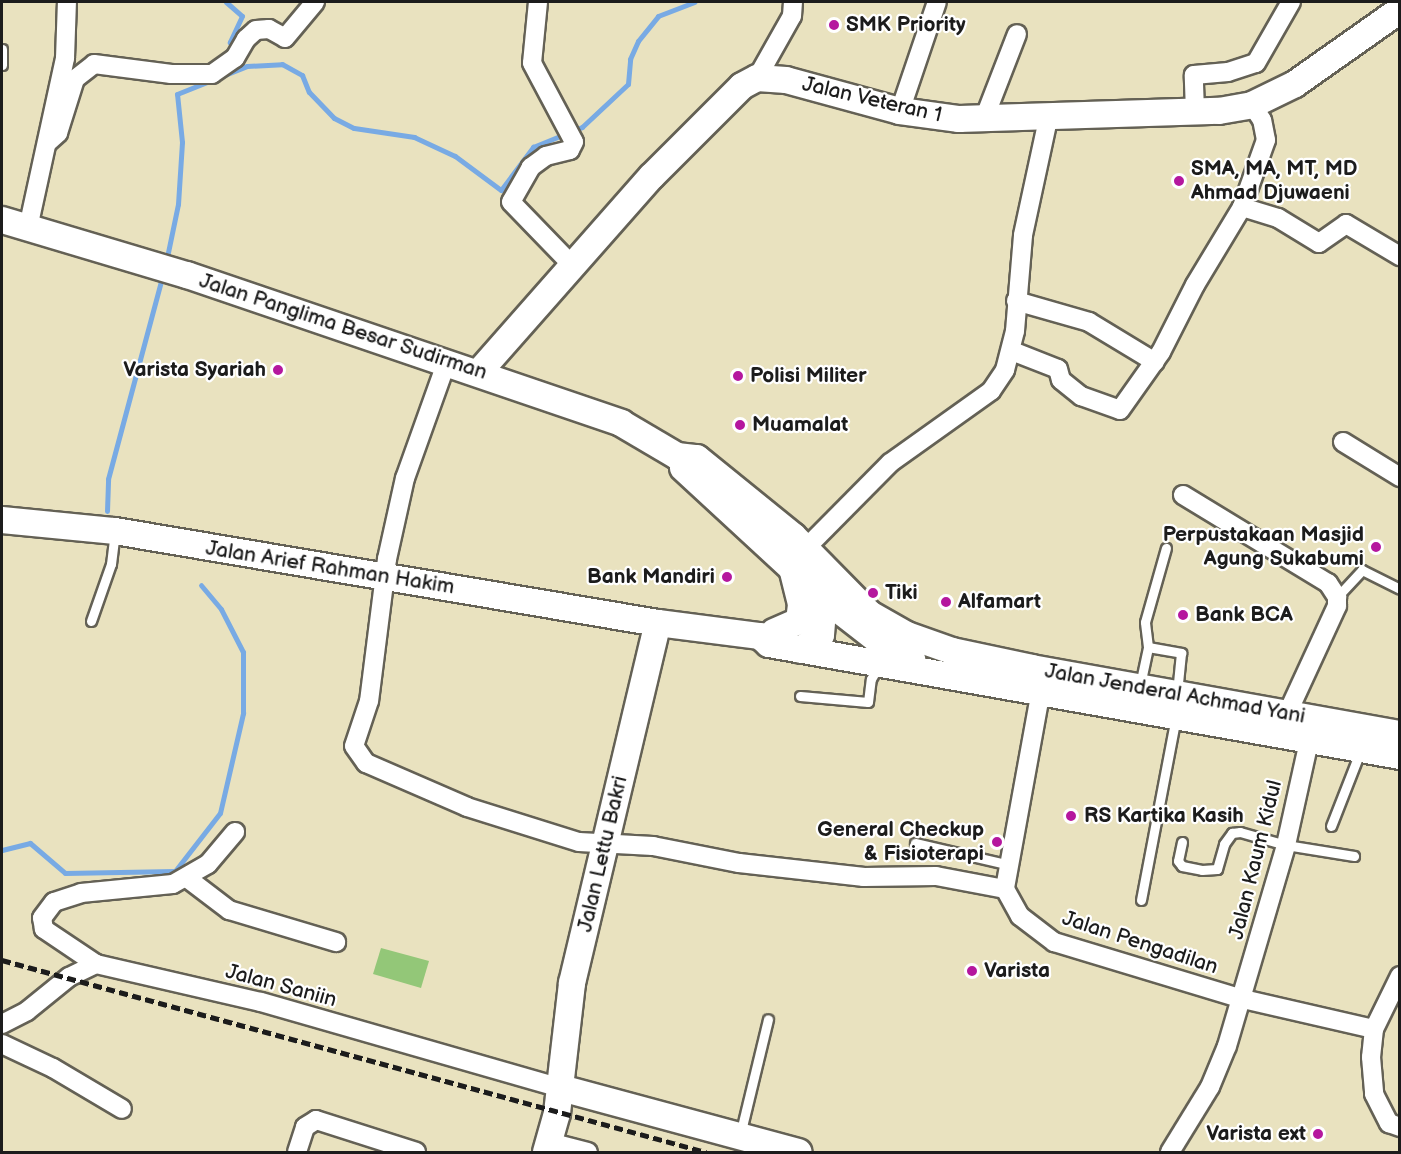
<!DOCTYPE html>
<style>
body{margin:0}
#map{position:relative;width:1401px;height:1154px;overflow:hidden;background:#e9e2bf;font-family:"Balsamiq Sans",sans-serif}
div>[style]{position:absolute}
.green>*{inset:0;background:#93c778}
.stream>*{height:5px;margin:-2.5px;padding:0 2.5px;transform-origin:2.5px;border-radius:2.5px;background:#78aae4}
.roads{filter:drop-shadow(2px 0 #646155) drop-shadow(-2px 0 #646155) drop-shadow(0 2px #646155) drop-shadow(0 -2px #646155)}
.lane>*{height:9px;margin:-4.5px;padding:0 4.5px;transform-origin:4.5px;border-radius:4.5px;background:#fff}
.street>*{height:18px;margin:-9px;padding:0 9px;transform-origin:9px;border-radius:9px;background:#fff}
.secondary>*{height:26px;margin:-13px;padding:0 13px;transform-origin:13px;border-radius:13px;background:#fff}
.rail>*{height:4.5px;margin-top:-2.25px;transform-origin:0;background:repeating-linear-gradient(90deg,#1c1c1c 0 9px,transparent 0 13.5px)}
.dots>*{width:16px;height:16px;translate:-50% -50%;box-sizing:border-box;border:3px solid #fff;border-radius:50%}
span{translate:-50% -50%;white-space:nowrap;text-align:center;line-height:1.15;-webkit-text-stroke:4.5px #fff;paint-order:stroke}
.poi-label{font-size:21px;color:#1c1c1c;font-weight:700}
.left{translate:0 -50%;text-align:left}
.right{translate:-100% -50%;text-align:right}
.street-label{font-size:21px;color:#1c1c1c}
.frame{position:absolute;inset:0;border:3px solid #1c1c1c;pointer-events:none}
</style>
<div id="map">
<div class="green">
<div style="clip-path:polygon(381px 948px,429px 961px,421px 988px,373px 974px)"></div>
</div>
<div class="stream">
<div style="left:226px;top:2px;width:21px;rotate:41deg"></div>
<div style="left:242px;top:16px;width:29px;rotate:115deg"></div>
<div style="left:230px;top:42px;width:11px;rotate:68deg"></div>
<div style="left:166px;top:262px;width:59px;rotate:-78.3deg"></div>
<div style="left:178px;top:204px;width:62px;rotate:-86.3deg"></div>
<div style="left:182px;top:142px;width:48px;rotate:-95.9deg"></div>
<div style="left:177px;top:94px;width:75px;rotate:-21.8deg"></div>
<div style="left:247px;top:66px;width:35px;rotate:-3deg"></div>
<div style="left:282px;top:64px;width:23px;rotate:29deg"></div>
<div style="left:302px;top:75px;width:18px;rotate:68deg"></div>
<div style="left:309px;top:92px;width:36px;rotate:46deg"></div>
<div style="left:334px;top:118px;width:22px;rotate:27deg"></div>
<div style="left:354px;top:128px;width:61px;rotate:8.5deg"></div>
<div style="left:414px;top:137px;width:45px;rotate:24.9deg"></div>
<div style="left:455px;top:156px;width:57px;rotate:36.5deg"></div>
<div style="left:501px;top:190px;width:54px;rotate:-53.3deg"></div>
<div style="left:533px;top:147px;width:53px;rotate:-22.2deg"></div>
<div style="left:582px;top:127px;width:63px;rotate:-43.1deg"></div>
<div style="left:628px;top:84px;width:25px;rotate:-85deg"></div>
<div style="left:630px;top:59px;width:20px;rotate:-66deg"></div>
<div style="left:638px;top:41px;width:32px;rotate:-51deg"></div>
<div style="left:658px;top:16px;width:39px;rotate:-21deg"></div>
<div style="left:107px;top:511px;width:32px;rotate:-88deg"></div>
<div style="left:108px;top:479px;width:212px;rotate:-75deg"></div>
<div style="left:2px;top:850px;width:29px;rotate:-14deg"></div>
<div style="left:30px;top:843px;width:46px;rotate:40.6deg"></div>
<div style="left:65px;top:873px;width:110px;rotate:-1deg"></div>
<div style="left:175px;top:871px;width:73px;rotate:-52.2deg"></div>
<div style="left:220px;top:813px;width:103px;rotate:-77deg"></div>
<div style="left:243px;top:713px;width:61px;rotate:-90deg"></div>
<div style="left:243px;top:652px;width:48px;rotate:-117.1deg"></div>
<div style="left:221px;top:609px;width:31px;rotate:-130deg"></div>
</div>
<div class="roads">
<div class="lane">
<div style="left:2px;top:49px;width:16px;rotate:90deg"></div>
<div style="left:1337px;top:597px;width:37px;rotate:-47deg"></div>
<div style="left:1362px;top:570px;width:42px;rotate:26.6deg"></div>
<div style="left:91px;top:621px;width:60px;rotate:-70.7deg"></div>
<div style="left:111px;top:564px;width:31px;rotate:-83deg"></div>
<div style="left:1148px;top:647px;width:25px;rotate:-97deg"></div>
<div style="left:1145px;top:622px;width:77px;rotate:-74.2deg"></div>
<div style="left:1140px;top:685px;width:39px;rotate:-78deg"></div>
<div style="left:1148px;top:647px;width:34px;rotate:10deg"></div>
<div style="left:1181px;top:653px;width:40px;rotate:95.7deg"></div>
<div style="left:800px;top:696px;width:68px;rotate:5deg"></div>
<div style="left:868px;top:702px;width:23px;rotate:-83deg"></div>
<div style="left:871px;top:679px;width:16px;rotate:-60deg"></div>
<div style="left:1331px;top:826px;width:79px;rotate:-68.6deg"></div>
<div style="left:1182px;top:842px;width:19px;rotate:102deg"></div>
<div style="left:1178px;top:861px;width:6px;rotate:51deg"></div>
<div style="left:1182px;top:866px;width:20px;rotate:11deg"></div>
<div style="left:1202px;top:870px;width:15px;rotate:-4deg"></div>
<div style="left:1217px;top:869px;width:26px;rotate:-74deg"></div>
<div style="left:1224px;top:844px;width:14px;rotate:-54deg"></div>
<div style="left:1232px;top:833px;width:8px;rotate:-7deg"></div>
<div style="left:1240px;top:832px;width:48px;rotate:15.8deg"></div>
<div style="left:1286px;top:845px;width:69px;rotate:9.2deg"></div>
<div style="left:915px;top:843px;width:98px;rotate:13deg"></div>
<div style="left:1141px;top:900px;width:186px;rotate:-79.2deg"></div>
<div style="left:740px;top:1135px;width:119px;rotate:-76.4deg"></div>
</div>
<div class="street">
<div style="left:538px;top:2px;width:61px;rotate:95.6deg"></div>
<div style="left:532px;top:63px;width:89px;rotate:62deg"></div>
<div style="left:574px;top:142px;width:9px;rotate:117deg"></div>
<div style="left:570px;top:150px;width:25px;rotate:166deg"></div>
<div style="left:546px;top:156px;width:19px;rotate:144deg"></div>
<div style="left:531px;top:167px;width:40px;rotate:119.7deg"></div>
<div style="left:511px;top:202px;width:88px;rotate:45.9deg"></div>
<div style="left:757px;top:78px;width:71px;rotate:-60.6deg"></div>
<div style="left:792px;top:16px;width:14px;rotate:-86deg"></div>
<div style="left:900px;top:111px;width:115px;rotate:-71.3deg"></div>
<div style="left:1195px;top:112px;width:37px;rotate:-92deg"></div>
<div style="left:1194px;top:75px;width:34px;rotate:-5deg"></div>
<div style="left:1228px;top:72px;width:29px;rotate:-18deg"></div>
<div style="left:1256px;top:63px;width:70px;rotate:-60.2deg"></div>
<div style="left:984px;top:119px;width:91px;rotate:-68.8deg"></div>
<div style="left:47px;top:143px;width:15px;rotate:-42deg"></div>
<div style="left:58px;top:133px;width:57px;rotate:-72.5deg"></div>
<div style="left:75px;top:79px;width:24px;rotate:-38deg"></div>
<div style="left:94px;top:64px;width:78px;rotate:7.4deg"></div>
<div style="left:171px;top:74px;width:41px"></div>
<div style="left:212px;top:74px;width:28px;rotate:-35deg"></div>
<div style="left:235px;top:58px;width:22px;rotate:-60deg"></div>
<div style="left:246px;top:39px;width:13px;rotate:-42deg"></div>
<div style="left:256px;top:30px;width:13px;rotate:-4deg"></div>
<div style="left:269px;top:29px;width:18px;rotate:29deg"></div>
<div style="left:285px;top:38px;width:47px;rotate:-50.2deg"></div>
<div style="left:1242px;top:207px;width:71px;rotate:-70.3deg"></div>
<div style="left:1266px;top:140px;width:20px;rotate:-101deg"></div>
<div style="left:1262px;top:120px;width:18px;rotate:-124deg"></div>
<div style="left:28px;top:228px;width:174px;rotate:-77.7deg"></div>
<div style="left:65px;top:58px;width:56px;rotate:-88deg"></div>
<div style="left:1016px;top:301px;width:76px;rotate:16deg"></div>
<div style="left:1089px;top:322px;width:77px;rotate:31.2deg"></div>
<div style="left:1012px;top:351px;width:49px;rotate:21.4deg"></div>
<div style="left:1058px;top:369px;width:11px;rotate:75deg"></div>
<div style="left:1061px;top:380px;width:26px;rotate:39deg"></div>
<div style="left:1081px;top:396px;width:41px;rotate:19.7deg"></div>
<div style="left:1120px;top:410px;width:71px;rotate:-54.7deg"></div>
<div style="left:1161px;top:352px;width:75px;rotate:-63.1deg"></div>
<div style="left:1195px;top:285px;width:91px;rotate:-58.9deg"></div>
<div style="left:1242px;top:207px;width:38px;rotate:17deg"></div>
<div style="left:1278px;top:218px;width:48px;rotate:31.4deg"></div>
<div style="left:1319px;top:243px;width:33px;rotate:-35deg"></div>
<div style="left:1346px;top:224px;width:63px;rotate:30.7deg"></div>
<div style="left:447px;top:361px;width:124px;rotate:109.7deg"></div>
<div style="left:405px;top:478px;width:83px;rotate:102.5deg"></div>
<div style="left:387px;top:559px;width:143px;rotate:97.2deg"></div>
<div style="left:369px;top:701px;width:47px;rotate:108.4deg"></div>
<div style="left:354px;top:746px;width:21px;rotate:55deg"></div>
<div style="left:366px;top:763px;width:110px;rotate:23.5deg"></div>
<div style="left:467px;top:807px;width:117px;rotate:17.4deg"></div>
<div style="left:579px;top:842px;width:74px;rotate:3.1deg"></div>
<div style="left:653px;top:846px;width:88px;rotate:11.2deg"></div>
<div style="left:739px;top:863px;width:126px;rotate:6.4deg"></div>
<div style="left:864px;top:877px;width:72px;rotate:-0.8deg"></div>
<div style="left:936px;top:876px;width:70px;rotate:10.7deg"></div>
<div style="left:1343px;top:442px;width:67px;rotate:31.6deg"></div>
<div style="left:1183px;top:495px;width:170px;rotate:31.3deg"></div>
<div style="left:1328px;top:583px;width:17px;rotate:57deg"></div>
<div style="left:1337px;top:597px;width:9px;rotate:90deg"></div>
<div style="left:1337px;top:606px;width:119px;rotate:114.8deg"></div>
<div style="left:805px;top:549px;width:121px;rotate:-45.3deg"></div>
<div style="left:890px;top:463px;width:124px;rotate:-35.5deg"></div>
<div style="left:991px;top:391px;width:25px;rotate:-56deg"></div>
<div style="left:1005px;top:370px;width:40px;rotate:-75.6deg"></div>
<div style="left:1015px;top:331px;width:96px;rotate:-85.2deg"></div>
<div style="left:1023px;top:235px;width:119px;rotate:-77.8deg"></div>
<div style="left:1041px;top:690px;width:202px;rotate:100.3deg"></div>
<div style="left:1005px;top:889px;width:31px;rotate:61deg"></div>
<div style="left:1020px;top:916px;width:43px;rotate:37.4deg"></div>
<div style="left:1054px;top:942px;width:197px;rotate:16.8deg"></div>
<div style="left:1243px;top:999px;width:134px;rotate:12.9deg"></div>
<div style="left:187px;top:878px;width:53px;rotate:37.3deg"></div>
<div style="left:229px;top:910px;width:112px;rotate:16.7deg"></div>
<div style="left:96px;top:964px;width:63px;rotate:-146.1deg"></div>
<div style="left:44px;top:929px;width:11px;rotate:-100deg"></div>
<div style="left:42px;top:918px;width:20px;rotate:-53deg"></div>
<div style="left:54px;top:902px;width:28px;rotate:-18deg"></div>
<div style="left:81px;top:893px;width:92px;rotate:-5.6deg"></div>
<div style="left:173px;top:884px;width:40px;rotate:-29.7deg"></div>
<div style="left:208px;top:864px;width:42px;rotate:-49.8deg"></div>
<div style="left:1400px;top:976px;width:59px;rotate:116.1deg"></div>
<div style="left:1374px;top:1029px;width:28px;rotate:96deg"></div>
<div style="left:1371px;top:1057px;width:37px;rotate:85deg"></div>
<div style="left:1374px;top:1094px;width:33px;rotate:63deg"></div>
<div style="left:1389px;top:1123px;width:12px;rotate:20deg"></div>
<div style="left:2px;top:1024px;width:28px;rotate:-27deg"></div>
<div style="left:27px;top:1011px;width:54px;rotate:-39deg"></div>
<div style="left:69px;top:977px;width:30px;rotate:-26deg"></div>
<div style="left:96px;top:964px;width:169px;rotate:13deg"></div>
<div style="left:261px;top:1002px;width:312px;rotate:16deg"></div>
<div style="left:2px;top:1044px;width:56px;rotate:25.2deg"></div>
<div style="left:53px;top:1068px;width:80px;rotate:30.7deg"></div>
<div style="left:549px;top:1142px;width:40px;rotate:14.4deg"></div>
<div style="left:297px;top:1152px;width:26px;rotate:-72deg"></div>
<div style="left:305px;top:1127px;width:13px;rotate:-32deg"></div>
<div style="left:316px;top:1120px;width:105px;rotate:17.7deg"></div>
<div style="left:1170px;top:1152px;width:76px;rotate:-58.4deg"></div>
<div style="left:1210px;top:1087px;width:44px;rotate:-67.5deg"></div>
<div style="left:1227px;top:1046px;width:209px;rotate:-73.6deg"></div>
<div style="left:1286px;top:845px;width:107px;rotate:-77.5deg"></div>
</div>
<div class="secondary">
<div style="left:2px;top:220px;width:193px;rotate:16.6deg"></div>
<div style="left:187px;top:275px;width:459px;rotate:18.8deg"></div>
<div style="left:621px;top:423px;width:65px;rotate:30.5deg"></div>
<div style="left:677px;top:456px;width:20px;rotate:6deg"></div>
<div style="left:697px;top:458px;width:124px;rotate:39.1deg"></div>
<div style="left:793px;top:536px;width:110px;rotate:45.4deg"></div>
<div style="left:870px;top:614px;width:43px;rotate:29.6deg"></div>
<div style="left:907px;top:635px;width:48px;rotate:19.6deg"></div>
<div style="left:952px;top:651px;width:82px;rotate:12deg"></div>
<div style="left:1032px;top:668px;width:374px;rotate:10.2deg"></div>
<div style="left:479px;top:372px;width:261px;rotate:-48.6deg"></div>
<div style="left:652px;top:176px;width:127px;rotate:-45deg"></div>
<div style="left:742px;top:86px;width:17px;rotate:-28deg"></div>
<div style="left:757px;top:78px;width:29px;rotate:4deg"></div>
<div style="left:786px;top:80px;width:118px;rotate:15.2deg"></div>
<div style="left:900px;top:111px;width:60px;rotate:7.7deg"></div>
<div style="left:959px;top:119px;width:260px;rotate:-1.8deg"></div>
<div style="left:1219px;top:111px;width:34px;rotate:-10deg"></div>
<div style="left:1252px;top:105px;width:48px;rotate:-26deg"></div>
<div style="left:1295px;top:84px;width:128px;rotate:-35.2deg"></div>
<div style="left:683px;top:468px;width:195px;rotate:42.7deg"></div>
<div style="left:826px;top:600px;width:68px;rotate:37.9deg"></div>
<div style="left:880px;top:642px;width:37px;rotate:29deg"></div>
<div style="left:2px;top:520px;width:114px;rotate:5.6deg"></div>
<div style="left:115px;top:531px;width:551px;rotate:9.62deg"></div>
<div style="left:658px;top:623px;width:103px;rotate:7.3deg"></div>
<div style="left:760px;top:636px;width:12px;rotate:42deg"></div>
<div style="left:769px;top:644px;width:641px;rotate:10.06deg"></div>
<div style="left:774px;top:632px;width:27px;rotate:-24deg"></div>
<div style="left:799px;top:621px;width:17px;rotate:-83deg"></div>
<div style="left:801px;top:604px;width:34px;rotate:-104deg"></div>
<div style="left:801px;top:650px;width:25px;rotate:-37deg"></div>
<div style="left:821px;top:635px;width:49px;rotate:-85.3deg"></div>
<div style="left:561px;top:1088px;width:246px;rotate:15.1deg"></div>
<div style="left:546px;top:1152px;width:41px;rotate:-74.2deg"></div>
<div style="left:557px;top:1113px;width:131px;rotate:-83.4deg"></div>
<div style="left:572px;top:983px;width:370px;rotate:-76.6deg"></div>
</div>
</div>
<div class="rail">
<div style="left:2px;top:960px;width:730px;rotate:15.26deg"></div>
</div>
<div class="dots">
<div style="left:834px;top:25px;background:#b5179e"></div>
<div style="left:1179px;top:181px;background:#b5179e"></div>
<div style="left:278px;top:370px;background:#b5179e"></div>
<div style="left:738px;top:376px;background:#b5179e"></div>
<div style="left:740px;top:425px;background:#b5179e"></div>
<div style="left:1376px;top:547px;background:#b5179e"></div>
<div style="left:727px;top:577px;background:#b5179e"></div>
<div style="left:873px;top:593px;background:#b5179e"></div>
<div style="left:946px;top:602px;background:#b5179e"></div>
<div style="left:1183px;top:615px;background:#b5179e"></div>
<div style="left:1071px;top:816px;background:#b5179e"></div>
<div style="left:997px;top:842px;background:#b5179e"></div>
<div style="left:972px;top:971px;background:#b5179e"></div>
<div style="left:1318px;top:1134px;background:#b5179e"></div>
</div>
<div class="poi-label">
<span class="left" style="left:846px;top:25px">SMK Priority</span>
<span class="left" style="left:1191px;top:181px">SMA, MA, MT, MD<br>Ahmad Djuwaeni</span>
<span class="right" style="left:266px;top:370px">Varista Syariah</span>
<span class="left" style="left:750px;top:376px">Polisi Militer</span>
<span class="left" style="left:752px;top:425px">Muamalat</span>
<span class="right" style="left:1364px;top:547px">Perpustakaan Masjid<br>Agung Sukabumi</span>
<span class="right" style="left:715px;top:577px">Bank Mandiri</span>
<span class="left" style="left:885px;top:593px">Tiki</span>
<span class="left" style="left:958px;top:602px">Alfamart</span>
<span class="left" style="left:1195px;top:615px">Bank BCA</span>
<span class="left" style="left:1084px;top:816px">RS Kartika Kasih</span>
<span class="right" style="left:984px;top:842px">General Checkup<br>&amp; Fisioterapi</span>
<span class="left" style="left:984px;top:971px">Varista</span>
<span class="right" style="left:1306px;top:1134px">Varista ext</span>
</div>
<div class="street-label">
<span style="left:872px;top:100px;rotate:13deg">Jalan Veteran 1</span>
<span style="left:343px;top:327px;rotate:18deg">Jalan Panglima Besar Sudirman</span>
<span style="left:330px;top:568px;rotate:9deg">Jalan Arief Rahman Hakim</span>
<span style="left:1175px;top:694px;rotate:10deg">Jalan Jenderal Achmad Yani</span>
<span style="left:603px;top:854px;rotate:-77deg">Jalan Lettu Bakri</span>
<span style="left:1256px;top:860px;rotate:-76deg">Jalan Kaum Kidul</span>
<span style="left:1140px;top:943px;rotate:18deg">Jalan Pengadilan</span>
<span style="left:281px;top:986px;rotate:15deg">Jalan Saniin</span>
</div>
<div class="frame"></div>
</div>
